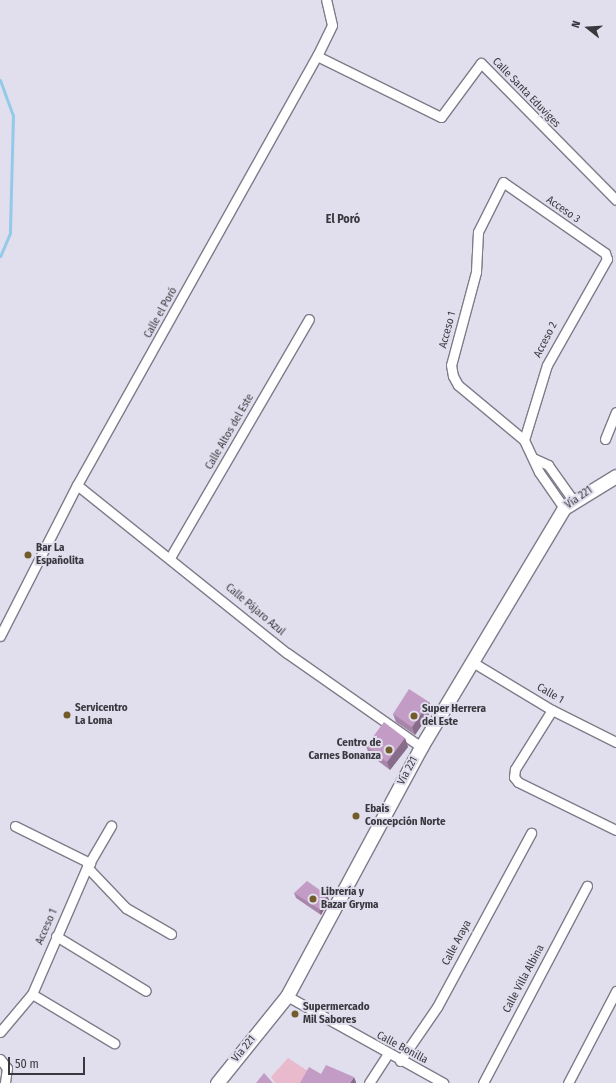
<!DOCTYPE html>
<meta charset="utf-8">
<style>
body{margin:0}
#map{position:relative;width:616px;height:1083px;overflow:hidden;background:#e1deed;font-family:"Fira Sans Condensed",sans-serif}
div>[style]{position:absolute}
.green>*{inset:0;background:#e9bacc}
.stream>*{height:3px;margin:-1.5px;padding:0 1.5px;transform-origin:1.5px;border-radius:1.5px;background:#94cae9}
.roads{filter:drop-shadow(1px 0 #7e7c89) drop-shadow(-1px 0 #7e7c89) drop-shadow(0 1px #7e7c89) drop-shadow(0 -1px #7e7c89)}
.street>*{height:9px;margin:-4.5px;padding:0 4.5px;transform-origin:4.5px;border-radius:4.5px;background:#fff}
.secondary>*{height:13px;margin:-6.5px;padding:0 6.5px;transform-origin:6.5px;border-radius:6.5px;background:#fff}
.wall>*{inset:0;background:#a886a9}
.shaded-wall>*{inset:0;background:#886d8a}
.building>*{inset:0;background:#c39cc5}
.dots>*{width:11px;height:11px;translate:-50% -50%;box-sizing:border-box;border:2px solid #e1deed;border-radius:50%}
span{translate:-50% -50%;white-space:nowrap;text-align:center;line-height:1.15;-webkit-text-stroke:4px #e1deed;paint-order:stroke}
.street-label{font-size:11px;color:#39383e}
.poi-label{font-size:11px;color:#39383e;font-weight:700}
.left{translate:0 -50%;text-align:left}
.right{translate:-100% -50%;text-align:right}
.neighbourhood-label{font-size:12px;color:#39383e;font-weight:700}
.north{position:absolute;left:568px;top:8px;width:40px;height:40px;-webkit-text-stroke:3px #e1deed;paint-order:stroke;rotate:287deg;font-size:11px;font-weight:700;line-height:16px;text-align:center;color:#39383e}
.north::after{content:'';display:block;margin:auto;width:14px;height:18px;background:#39383e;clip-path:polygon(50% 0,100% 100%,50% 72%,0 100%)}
.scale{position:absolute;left:8px;top:1057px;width:77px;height:18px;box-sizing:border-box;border:2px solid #39383e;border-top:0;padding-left:5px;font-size:12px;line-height:14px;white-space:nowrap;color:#39383e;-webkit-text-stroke:3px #e1deed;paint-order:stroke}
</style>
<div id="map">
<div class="green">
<div style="clip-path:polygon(288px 1058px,311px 1073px,305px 1083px,275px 1083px,271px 1077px)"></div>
</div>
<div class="stream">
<div style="left:0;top:80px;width:37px;rotate:70deg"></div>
<div style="left:13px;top:115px;width:118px;rotate:91.5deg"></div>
<div style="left:10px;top:233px;width:25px;rotate:113deg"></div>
</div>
<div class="roads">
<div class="street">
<div style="left:317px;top:56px;width:138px;rotate:26.2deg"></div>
<div style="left:441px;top:117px;width:67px;rotate:-53.5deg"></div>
<div style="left:481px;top:63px;width:192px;rotate:45.4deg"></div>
<div style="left:605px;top:439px;width:29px;rotate:-68deg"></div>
<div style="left:524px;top:440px;width:78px;rotate:-73deg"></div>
<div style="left:547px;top:365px;width:122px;rotate:-60.5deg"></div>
<div style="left:607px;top:259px;width:6px;rotate:-108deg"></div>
<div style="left:605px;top:253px;width:124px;rotate:-145.2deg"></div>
<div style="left:503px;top:182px;width:56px;rotate:116.6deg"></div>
<div style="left:478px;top:232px;width:40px;rotate:92.9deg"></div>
<div style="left:476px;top:272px;width:96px;rotate:105deg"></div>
<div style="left:451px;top:365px;width:11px;rotate:80deg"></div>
<div style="left:453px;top:376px;width:10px;rotate:61deg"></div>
<div style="left:458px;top:385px;width:86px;rotate:39.8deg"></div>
<div style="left:524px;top:440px;width:35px;rotate:65deg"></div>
<div style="left:539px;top:472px;width:44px;rotate:55.2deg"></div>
<div style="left:533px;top:458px;width:17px;rotate:25deg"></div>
<div style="left:548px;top:465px;width:43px;rotate:54.5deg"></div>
<div style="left:77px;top:485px;width:269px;rotate:38.7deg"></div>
<div style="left:287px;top:653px;width:164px;rotate:35deg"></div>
<div style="left:171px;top:556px;width:274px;rotate:-59.8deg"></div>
<div style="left:0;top:636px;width:169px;rotate:-63deg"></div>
<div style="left:77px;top:485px;width:492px;rotate:-60.8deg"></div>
<div style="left:317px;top:56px;width:34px;rotate:-64deg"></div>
<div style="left:332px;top:25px;width:26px;rotate:-103deg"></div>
<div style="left:474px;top:663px;width:91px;rotate:31.1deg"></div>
<div style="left:552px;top:710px;width:72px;rotate:26.6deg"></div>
<div style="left:552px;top:710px;width:70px;rotate:122.1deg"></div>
<div style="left:515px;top:769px;width:8px;rotate:97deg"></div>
<div style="left:514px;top:777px;width:6px;rotate:51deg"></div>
<div style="left:518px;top:782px;width:109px;rotate:26.1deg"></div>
<div style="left:15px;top:826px;width:84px;rotate:26.3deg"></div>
<div style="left:87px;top:867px;width:57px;rotate:46.4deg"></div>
<div style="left:126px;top:908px;width:52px;rotate:30deg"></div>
<div style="left:56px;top:936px;width:105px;rotate:31.4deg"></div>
<div style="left:32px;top:994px;width:96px;rotate:30.9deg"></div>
<div style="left:287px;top:996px;width:179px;rotate:29.1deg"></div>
<div style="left:0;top:1032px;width:50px;rotate:-49.9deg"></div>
<div style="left:32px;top:994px;width:138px;rotate:-66.6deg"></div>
<div style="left:87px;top:867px;width:48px;rotate:-59.7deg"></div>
<div style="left:0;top:1059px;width:11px;rotate:52deg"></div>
<div style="left:7px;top:1068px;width:15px;rotate:98deg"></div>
<div style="left:400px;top:1061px;width:65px;rotate:-55.6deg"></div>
<div style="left:437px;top:1007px;width:198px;rotate:-61.6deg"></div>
<div style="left:369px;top:1083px;width:33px;rotate:-57deg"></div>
<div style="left:483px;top:1083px;width:223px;rotate:-62.2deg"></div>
<div style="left:568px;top:1083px;width:104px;rotate:-62.4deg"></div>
</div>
<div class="secondary">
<div style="left:217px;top:1083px;width:112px;rotate:-51.2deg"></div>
<div style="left:287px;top:996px;width:283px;rotate:-61.7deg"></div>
<div style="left:421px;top:747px;width:279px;rotate:-59.1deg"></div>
<div style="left:564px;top:508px;width:61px;rotate:-31.6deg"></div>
</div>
</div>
<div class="wall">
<div style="clip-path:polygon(429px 702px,432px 710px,415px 735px,396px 722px,393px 714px)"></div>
<div style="clip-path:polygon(405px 738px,408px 747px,390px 770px,369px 754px,366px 746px)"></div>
<div style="clip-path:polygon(294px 893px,327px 895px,329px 900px,321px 915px,296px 898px)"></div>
</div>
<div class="shaded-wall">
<div style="clip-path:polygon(429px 702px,432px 710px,415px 735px,412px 727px)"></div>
<div style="clip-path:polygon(405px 738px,408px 747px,390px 770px,387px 762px)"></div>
<div style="clip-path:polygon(327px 895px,329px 900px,321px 915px,319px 909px)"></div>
<div style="clip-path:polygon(354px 1077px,356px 1082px,356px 1083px,350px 1083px)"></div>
</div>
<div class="building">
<div style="clip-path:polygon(409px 689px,429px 702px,412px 727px,393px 714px)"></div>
<div style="clip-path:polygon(384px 722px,405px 738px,387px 762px,366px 746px)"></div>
<div style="clip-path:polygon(307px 881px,327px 895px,319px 909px,294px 893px)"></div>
<div style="clip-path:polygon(326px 1065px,354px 1077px,350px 1083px,300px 1083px,309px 1067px,321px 1074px)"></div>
<div style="clip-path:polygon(264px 1073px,273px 1083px,256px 1083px)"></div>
</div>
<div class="dots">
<div style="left:28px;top:555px;background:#735c2c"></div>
<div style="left:67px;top:715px;background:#735c2c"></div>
<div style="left:414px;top:716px;background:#735c2c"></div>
<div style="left:389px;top:750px;background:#735c2c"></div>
<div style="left:356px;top:816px;background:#735c2c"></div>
<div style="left:313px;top:899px;background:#735c2c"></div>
<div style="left:295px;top:1014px;background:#735c2c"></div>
</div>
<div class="street-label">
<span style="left:526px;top:93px;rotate:46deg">Calle Santa Eduviges</span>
<span style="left:563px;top:210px;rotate:35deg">Acceso 3</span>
<span style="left:161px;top:313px;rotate:-61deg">Calle el Poró</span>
<span style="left:448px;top:330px;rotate:-75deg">Acceso 1</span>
<span style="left:546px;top:340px;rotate:-63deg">Acceso 2</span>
<span style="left:230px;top:432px;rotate:-60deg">Calle Altos del Este</span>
<span style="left:579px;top:498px;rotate:-35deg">Vía 221</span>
<span style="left:255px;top:610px;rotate:40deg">Calle Pájaro Azul</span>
<span style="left:550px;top:694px;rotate:30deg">Calle 1</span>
<span style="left:408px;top:771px;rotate:-62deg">Vía 221</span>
<span style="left:47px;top:927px;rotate:-66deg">Acceso 1</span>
<span style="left:457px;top:943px;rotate:-62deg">Calle Araya</span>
<span style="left:524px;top:979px;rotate:-62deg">Calle Villa Albina</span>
<span style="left:402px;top:1048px;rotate:28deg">Calle Bonilla</span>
<span style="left:244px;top:1049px;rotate:-51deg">Vía 221</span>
</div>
<div class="poi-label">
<span class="left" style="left:36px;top:555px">Bar La<br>Españolita</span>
<span class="left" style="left:75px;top:715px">Servicentro<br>La Loma</span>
<span class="left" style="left:422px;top:716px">Super Herrera<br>del Este</span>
<span class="right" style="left:381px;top:750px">Centro de<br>Carnes Bonanza</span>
<span class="left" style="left:365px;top:816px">Ebais<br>Concepción Norte</span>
<span class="left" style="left:321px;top:899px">Librería y<br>Bazar Gryma</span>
<span class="left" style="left:303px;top:1014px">Supermercado<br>Mil Sabores</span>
</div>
<div class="neighbourhood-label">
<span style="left:343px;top:220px">El Poró</span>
</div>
<div class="north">N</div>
<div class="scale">50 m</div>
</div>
